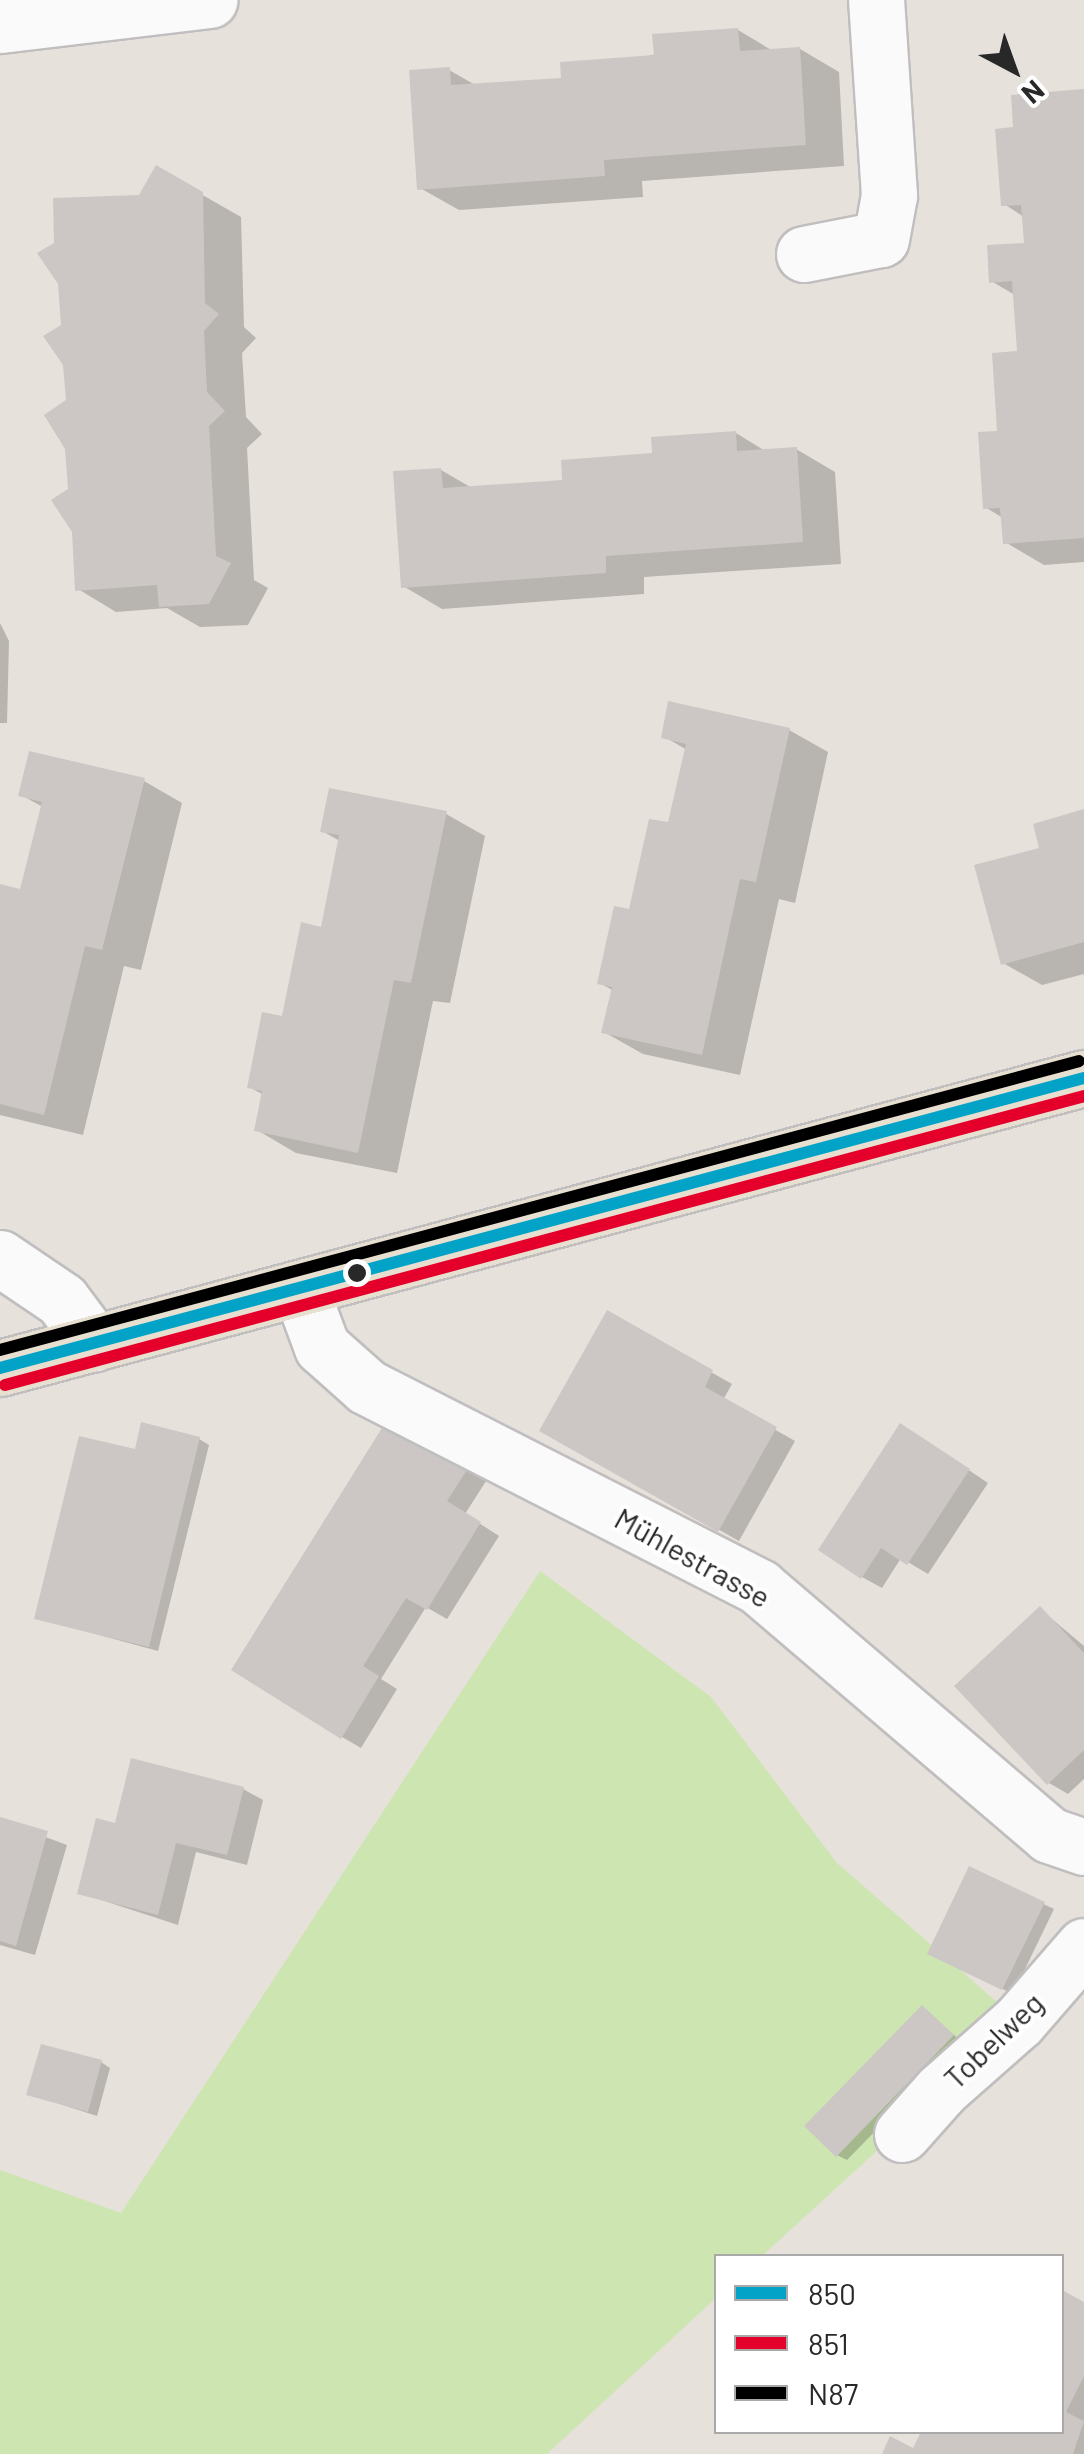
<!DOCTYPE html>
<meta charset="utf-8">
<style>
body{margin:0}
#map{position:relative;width:1084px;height:2454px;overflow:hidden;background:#e7e1dc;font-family:Barlow,sans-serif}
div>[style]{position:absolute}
.green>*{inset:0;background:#cde5b1}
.shadow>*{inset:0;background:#0003}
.building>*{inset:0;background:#ccc7c4}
.roads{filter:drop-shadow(2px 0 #c0bebf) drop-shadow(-2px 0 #c0bebf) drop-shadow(0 2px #c0bebf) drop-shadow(0 -2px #c0bebf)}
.minor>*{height:55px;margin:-27.5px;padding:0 27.5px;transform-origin:27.5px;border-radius:27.5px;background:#fbfafa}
.major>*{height:55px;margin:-27.5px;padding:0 27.5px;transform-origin:27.5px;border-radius:27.5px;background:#e7dfd0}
.bus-1>*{height:12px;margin:-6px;padding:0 6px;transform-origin:6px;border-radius:6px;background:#02a3c6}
.bus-2>*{height:12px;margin:-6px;padding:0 6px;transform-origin:6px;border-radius:6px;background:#e4002b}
.bus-3>*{height:12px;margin:-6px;padding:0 6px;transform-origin:6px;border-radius:6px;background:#000}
.dots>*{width:28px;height:28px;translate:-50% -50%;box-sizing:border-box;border:5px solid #fff;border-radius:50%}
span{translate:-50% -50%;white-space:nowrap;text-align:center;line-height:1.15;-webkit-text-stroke:8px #fff;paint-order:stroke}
.street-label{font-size:30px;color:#282828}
.legend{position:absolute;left:714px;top:2254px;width:350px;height:180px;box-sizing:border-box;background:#fff;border:2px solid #a9a9a9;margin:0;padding:12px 18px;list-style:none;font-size:30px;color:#282828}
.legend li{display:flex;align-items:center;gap:20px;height:50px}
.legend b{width:50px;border:2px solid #a9a9a9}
.north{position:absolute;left:964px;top:20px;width:100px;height:100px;-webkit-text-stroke:8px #fff;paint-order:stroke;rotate:139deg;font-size:28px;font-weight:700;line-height:40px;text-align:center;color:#282828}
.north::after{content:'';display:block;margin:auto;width:35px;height:45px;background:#282828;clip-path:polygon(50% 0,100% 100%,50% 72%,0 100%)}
</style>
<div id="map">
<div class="green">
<div style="clip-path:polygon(540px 1571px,711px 1697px,837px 1863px,1019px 2021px,762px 2256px,716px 2256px,716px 2298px,547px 2454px,0 2454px,0 2170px,121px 2213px)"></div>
</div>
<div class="shadow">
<div style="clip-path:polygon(738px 30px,773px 51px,800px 49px,839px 72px,844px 166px,642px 181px,643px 197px,459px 210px,420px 188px,449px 70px,477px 86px,563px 81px)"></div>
<div style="clip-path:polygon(1084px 92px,1084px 562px,1044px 565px,1005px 542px,1003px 518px,985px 507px,1019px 354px,1015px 295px,991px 281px,1027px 245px,1024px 217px,1004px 204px,1016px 129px)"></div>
<div style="clip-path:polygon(157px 169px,241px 217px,244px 327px,256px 338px,242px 353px,246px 417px,262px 434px,247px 448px,254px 580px,268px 588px,248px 625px,200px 627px,167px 608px,116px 612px,78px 589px,63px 326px)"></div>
<div style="clip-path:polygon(736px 433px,767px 452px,796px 449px,835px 472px,841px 564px,644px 577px,644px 594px,442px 609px,403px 586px,441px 470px,472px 488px,565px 482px)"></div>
<div style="clip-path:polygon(0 623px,9px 641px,7px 723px,0 723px)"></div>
<div style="clip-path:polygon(789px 730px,828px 752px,795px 903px,779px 899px,740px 1075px,643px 1054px,604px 1032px,614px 991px,600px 983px,670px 825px,687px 750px,663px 736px)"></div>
<div style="clip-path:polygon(144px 781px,182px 803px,141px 970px,124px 966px,83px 1135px,0 1115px,0 887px,22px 892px,43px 807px,21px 795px)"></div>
<div style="clip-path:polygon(1084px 812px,1084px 974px,1042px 985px,1003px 963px,1042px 849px)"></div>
<div style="clip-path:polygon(446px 814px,485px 836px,450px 1003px,433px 1001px,397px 1173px,296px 1153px,257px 1130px,264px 1095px,249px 1087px,322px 930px,340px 841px,322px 831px)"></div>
<div style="clip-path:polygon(608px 1314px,732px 1384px,723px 1400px,795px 1441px,739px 1541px,543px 1430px)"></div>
<div style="clip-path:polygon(410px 1430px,488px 1478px,465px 1514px,499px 1536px,447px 1619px,426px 1607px,381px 1679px,397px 1689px,361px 1748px,342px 1737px)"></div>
<div style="clip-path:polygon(921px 1438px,988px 1483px,928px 1574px,901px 1558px,882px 1588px,862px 1577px)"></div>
<div style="clip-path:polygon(199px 1439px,209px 1445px,158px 1651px,37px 1618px,137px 1452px)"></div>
<div style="clip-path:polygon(1040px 1609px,1084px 1646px,1084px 1779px,1068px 1794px,1049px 1783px)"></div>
<div style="clip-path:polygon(243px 1789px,263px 1800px,247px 1865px,196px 1852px,178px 1925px,80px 1893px,117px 1826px)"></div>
<div style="clip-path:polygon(0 1820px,67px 1845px,35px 1955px,0 1945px)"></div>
<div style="clip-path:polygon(970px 1869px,1054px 1909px,1013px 1994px,939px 1958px)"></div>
<div style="clip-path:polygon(923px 2008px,962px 2042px,847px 2160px,837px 2155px)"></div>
<div style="clip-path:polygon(101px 2062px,110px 2068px,97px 2116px,29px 2094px)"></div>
<div style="clip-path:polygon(1062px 2293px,1084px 2304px,1084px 2454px,885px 2454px,914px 2451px,924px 2432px,1062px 2432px)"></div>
</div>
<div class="building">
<div style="clip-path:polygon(738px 28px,740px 51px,800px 47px,806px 145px,604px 160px,605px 176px,417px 190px,409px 70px,450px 67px,451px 85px,561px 78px,560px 62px,654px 55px,652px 34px)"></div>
<div style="clip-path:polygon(1084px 89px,1084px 538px,1003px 544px,1000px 508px,983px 509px,978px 432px,997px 431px,992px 353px,1017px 351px,1012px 281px,989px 283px,987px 245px,1024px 243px,1021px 205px,1001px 206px,995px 129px,1013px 127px,1011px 95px)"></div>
<div style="clip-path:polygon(156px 165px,203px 192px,205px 303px,219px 314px,204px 331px,207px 392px,225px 411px,209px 426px,216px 556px,231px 563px,209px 604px,159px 607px,157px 585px,75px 591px,72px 532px,51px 500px,68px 489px,65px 449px,44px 415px,66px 400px,63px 365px,43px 336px,61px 325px,58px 284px,37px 253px,54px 243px,53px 198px,139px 195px)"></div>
<div style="clip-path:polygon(736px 431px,737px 451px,797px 447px,803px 542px,606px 556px,606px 573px,401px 588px,393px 471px,441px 468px,443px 488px,562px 480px,561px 460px,652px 453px,651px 437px)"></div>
<div style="clip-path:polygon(668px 701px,790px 728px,756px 882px,740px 879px,702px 1055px,601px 1033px,612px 987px,597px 984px,614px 906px,629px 909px,649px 819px,668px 822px,686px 744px,661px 738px)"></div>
<div style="clip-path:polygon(29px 751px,145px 778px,102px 950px,85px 946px,44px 1115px,0 1104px,0 884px,20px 889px,42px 802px,18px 796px)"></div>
<div style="clip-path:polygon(329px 788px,447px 811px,411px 983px,394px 980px,358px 1153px,254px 1131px,262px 1091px,247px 1088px,262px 1012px,282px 1016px,301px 922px,321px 927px,339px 835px,320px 832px)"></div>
<div style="clip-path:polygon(1084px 809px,1084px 942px,1001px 965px,974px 865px,1039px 848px,1033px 824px)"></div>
<div style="clip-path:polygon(607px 1310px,713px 1370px,705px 1387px,777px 1427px,718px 1532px,539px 1431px)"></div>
<div style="clip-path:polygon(390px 1415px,470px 1465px,447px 1501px,481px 1522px,427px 1610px,406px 1598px,363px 1666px,379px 1676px,341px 1739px,231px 1670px)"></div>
<div style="clip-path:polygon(141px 1422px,200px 1437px,149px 1647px,34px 1619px,79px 1436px,135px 1449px)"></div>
<div style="clip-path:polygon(900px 1423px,970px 1469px,907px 1565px,881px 1548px,861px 1579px,818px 1550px)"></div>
<div style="clip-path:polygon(1040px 1606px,1084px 1653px,1084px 1750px,1047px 1785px,954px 1686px)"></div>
<div style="clip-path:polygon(131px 1758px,244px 1787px,227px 1855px,176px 1843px,158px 1915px,77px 1894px,96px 1818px,115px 1823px)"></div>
<div style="clip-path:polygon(0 1817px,48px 1831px,16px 1946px,0 1941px)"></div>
<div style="clip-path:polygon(969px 1866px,1045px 1902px,1002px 1990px,927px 1954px)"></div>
<div style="clip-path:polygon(922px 2005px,954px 2035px,836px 2157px,804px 2126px)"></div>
<div style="clip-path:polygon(41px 2044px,102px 2060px,88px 2112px,26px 2095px)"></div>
<div style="clip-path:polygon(1062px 2290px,1084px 2302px,1084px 2376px,1066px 2412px,1084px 2421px,1073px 2454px,882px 2454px,890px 2436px,913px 2448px,921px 2432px,1062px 2432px)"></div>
</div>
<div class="roads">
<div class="minor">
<div style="left:0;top:25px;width:211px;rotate:-6.8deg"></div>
<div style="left:804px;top:254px;width:78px;rotate:-11deg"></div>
<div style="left:881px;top:239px;width:45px;rotate:-79.7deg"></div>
<div style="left:889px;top:195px;width:195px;rotate:-93.8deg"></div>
<div style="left:0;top:1258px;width:75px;rotate:34.1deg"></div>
<div style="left:62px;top:1300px;width:54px;rotate:53.3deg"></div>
<div style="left:300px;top:1288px;width:63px;rotate:69.6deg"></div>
<div style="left:322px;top:1347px;width:60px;rotate:41.6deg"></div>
<div style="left:367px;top:1387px;width:440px;rotate:27deg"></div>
<div style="left:759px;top:1587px;width:382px;rotate:40.5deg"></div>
<div style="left:1049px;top:1835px;width:37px;rotate:19deg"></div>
<div style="left:902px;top:2134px;width:59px;rotate:-48.4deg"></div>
<div style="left:941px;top:2090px;width:104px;rotate:-41.5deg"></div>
<div style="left:1019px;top:2021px;width:99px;rotate:-49.1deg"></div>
</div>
<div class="major">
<div style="left:0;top:1368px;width:1122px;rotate:-14.98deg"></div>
</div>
</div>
<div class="bus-1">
<div style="left:0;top:1368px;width:1122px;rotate:-14.98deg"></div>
</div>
<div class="bus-2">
<div style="left:5px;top:1385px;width:1117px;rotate:-14.99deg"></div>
</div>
<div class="bus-3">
<div style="left:0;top:1350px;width:1117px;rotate:-14.99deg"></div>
</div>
<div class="dots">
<div style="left:357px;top:1273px;background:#282828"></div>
</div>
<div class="street-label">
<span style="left:693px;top:1557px;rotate:29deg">Mühlestrasse</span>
<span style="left:993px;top:2040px;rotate:-44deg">Tobelweg</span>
</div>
<ul class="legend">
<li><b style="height:12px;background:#02a3c6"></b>850</li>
<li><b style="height:12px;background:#e4002b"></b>851</li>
<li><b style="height:12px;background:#000"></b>N87</li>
</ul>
<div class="north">N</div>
</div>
